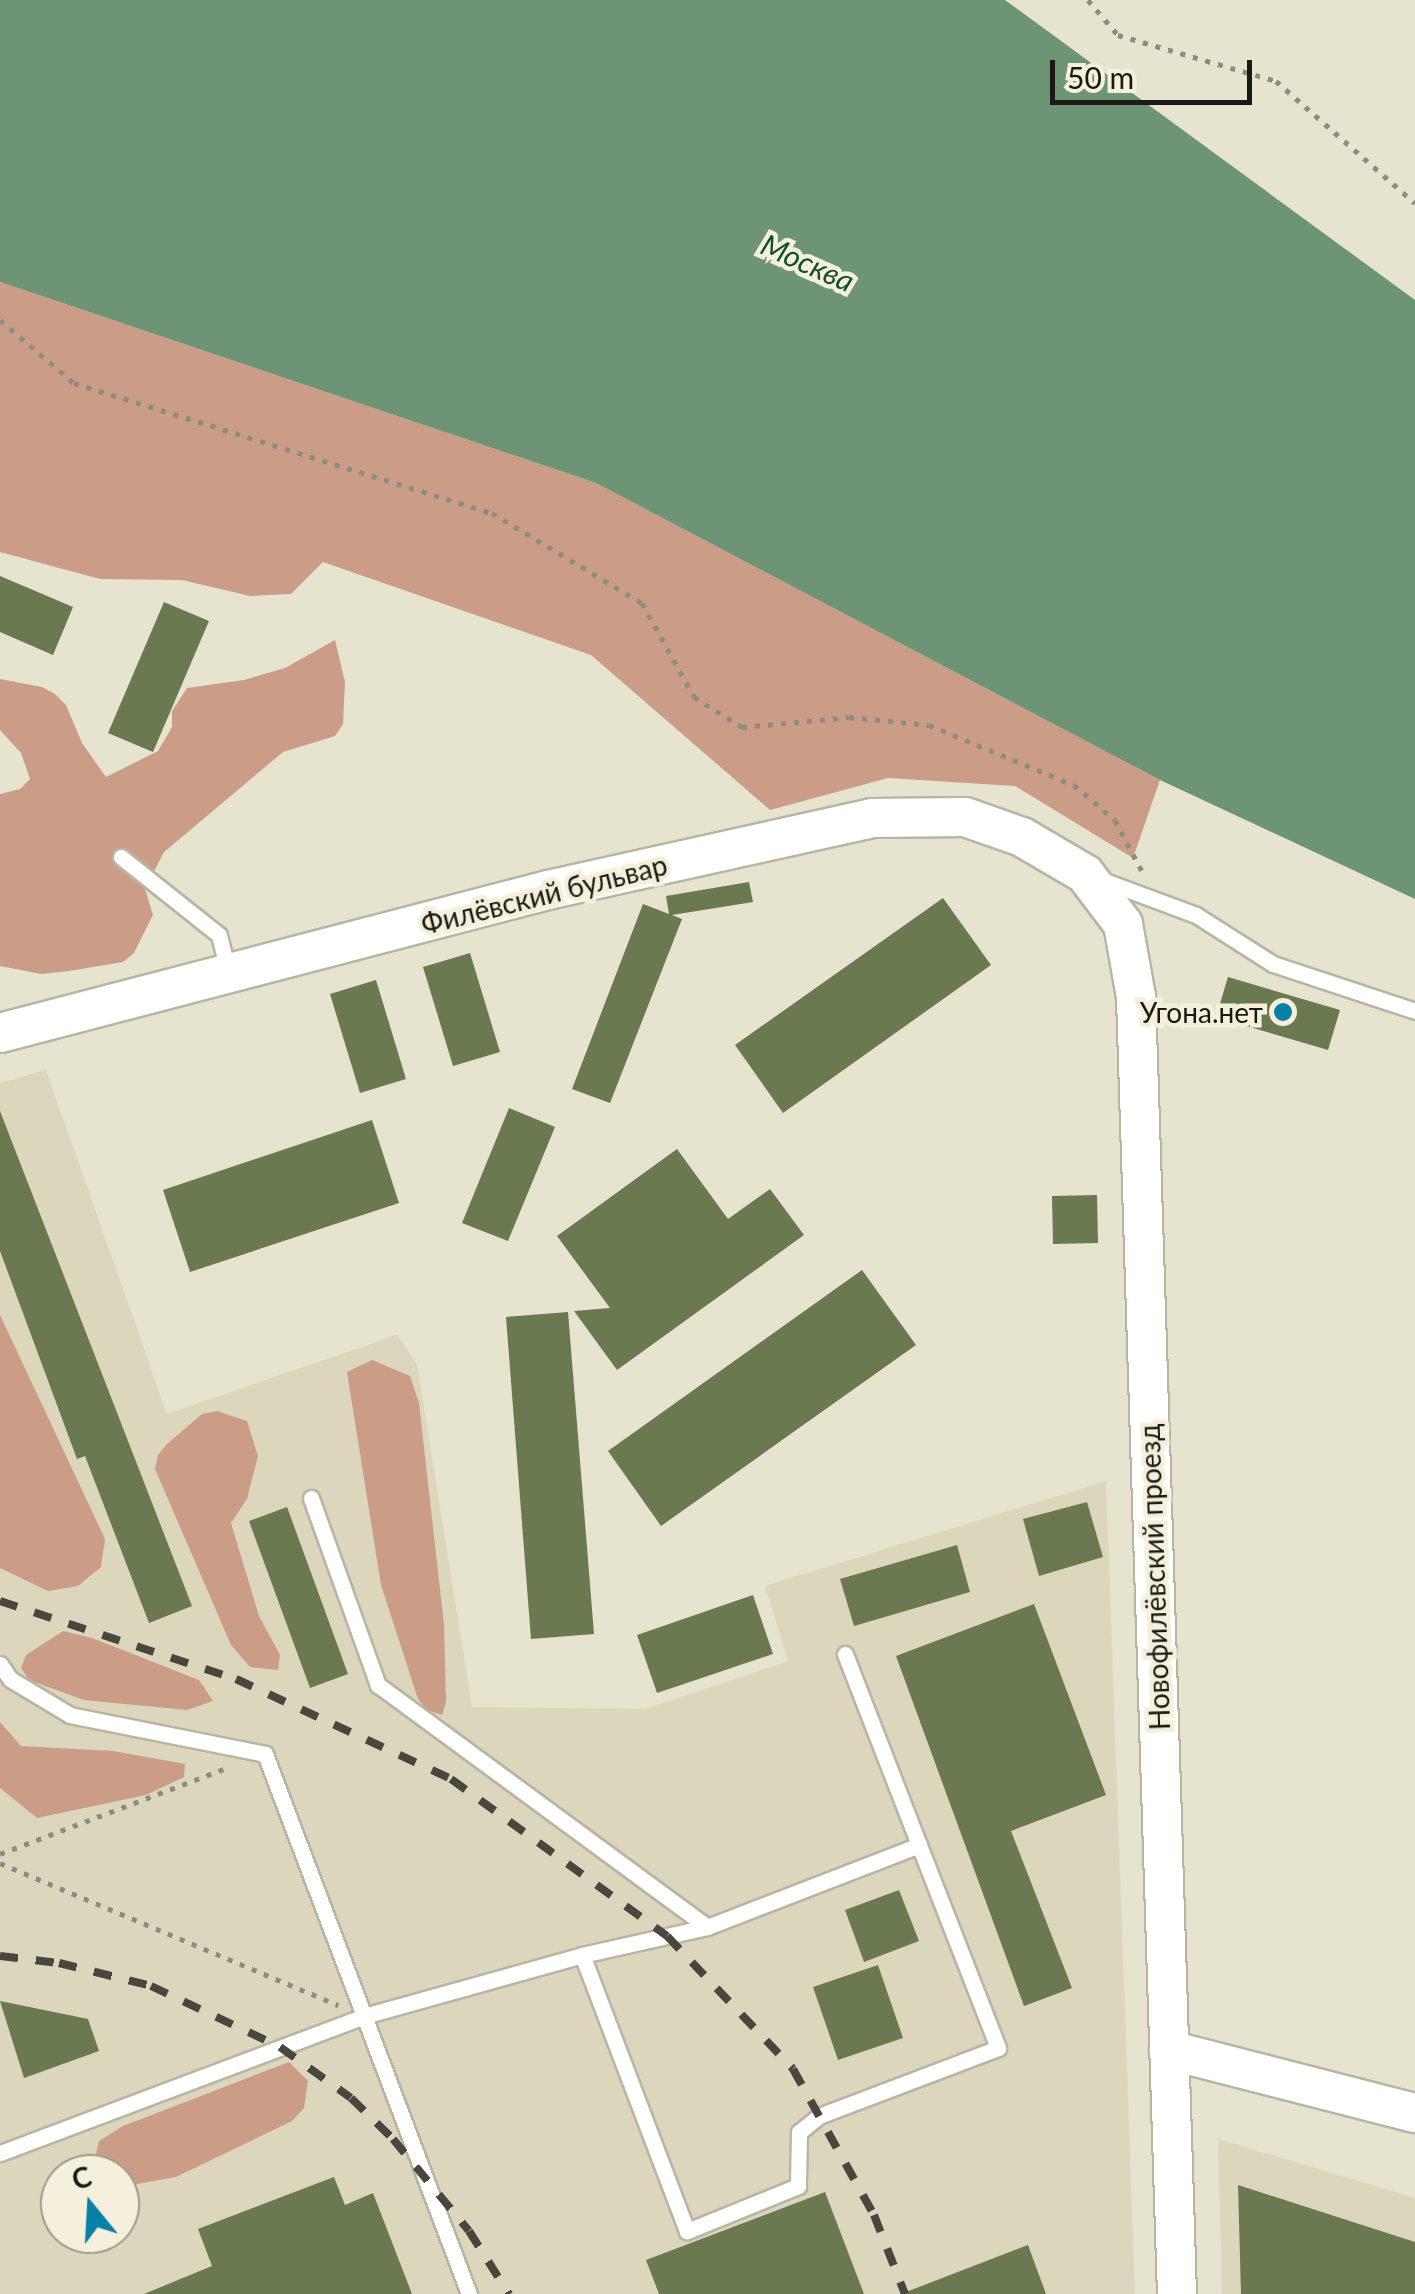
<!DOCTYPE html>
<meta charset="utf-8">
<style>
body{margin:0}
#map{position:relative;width:1415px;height:2294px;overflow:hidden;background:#e6e3cf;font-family:Lato,sans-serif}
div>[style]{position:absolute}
.built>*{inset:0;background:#dbd6bc}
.forest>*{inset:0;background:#cb9d87}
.water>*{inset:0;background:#6d9475}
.building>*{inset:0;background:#6a7950}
.path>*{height:5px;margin-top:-2.5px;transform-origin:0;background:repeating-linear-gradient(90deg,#8e8c7e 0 5px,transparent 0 13px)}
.roads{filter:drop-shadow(2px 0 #b9b5a3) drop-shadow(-2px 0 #b9b5a3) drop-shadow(0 2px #b9b5a3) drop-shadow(0 -2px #b9b5a3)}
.service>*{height:15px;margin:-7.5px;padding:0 7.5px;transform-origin:7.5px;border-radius:7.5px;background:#fff}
.tertiary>*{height:38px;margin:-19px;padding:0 19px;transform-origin:19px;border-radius:19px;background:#fff}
.rail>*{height:8px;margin-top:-4px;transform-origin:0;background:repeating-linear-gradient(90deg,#48463d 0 18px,transparent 0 36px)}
.dots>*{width:28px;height:28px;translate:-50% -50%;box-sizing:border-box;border:5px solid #f4f0dc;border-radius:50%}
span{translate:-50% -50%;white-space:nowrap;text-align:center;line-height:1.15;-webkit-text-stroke:9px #f4f0dc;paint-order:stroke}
.street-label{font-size:28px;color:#1b1913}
.poi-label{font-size:28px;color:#1b1913}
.right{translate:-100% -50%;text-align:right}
.water-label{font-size:30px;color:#125128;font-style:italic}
.north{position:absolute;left:40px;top:2154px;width:100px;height:100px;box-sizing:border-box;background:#f4f0dc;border:2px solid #9d9a8c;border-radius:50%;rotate:342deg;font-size:28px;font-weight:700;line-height:40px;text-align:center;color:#1b1913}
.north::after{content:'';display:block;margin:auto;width:35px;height:45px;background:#0b80a7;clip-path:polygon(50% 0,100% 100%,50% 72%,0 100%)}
.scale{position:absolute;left:1050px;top:60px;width:202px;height:45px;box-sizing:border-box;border:5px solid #1b1913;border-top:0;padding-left:12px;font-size:30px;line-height:35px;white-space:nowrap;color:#1b1913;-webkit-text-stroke:8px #f4f0dc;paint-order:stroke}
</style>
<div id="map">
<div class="built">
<div style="clip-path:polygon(evenodd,46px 1070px,167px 1414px,397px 1335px,417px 1364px,472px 1707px,644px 1709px,788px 1661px,765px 1586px,1106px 1481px,1135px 2294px,0 2294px,0 1083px,46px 1070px,60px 2174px,120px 2174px,120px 2234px,60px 2234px,60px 2174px)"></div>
<div style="clip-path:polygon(1218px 2139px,1415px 2198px,1415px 2294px,1222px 2294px)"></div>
</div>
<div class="forest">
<div style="clip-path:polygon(0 282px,596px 483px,1160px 780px,1133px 858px,1015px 786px,888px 778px,770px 810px,591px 655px,323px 562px,291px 594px,250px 596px,182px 580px,100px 579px,0 552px)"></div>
<div style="clip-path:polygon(335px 640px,345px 682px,343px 724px,335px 736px,283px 752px,164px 852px,145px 889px,153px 915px,134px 953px,123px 962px,69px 971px,41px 974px,0 966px,0 794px,20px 789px,30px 779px,21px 753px,0 730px,0 679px,42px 687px,55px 694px,66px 705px,82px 743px,106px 777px,158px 751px,172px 727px,172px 711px,187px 688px,244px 680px,285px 668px)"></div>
<div style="clip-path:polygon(0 1315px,105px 1539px,101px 1567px,78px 1586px,48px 1591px,0 1568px)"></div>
<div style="clip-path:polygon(372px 1360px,410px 1376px,419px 1403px,444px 1625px,446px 1702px,442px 1715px,427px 1710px,418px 1699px,381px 1585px,347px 1372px)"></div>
<div style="clip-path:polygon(217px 1411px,247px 1421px,258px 1456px,247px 1499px,231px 1523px,259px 1616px,280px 1655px,278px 1670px,250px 1667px,231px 1645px,155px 1469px,158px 1455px,167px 1444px,202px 1414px)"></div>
<div style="clip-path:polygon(63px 1631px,92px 1638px,199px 1680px,213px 1701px,187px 1710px,84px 1700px,29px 1680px,21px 1668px,26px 1655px)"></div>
<div style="clip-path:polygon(0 1722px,21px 1746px,113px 1751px,185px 1764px,184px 1777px,146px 1795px,37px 1818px,0 1788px)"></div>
<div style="clip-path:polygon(289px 2062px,308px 2081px,304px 2108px,292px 2121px,176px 2177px,120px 2187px,120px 2174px,105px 2174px,96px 2154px,99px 2141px,123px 2126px)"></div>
</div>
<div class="water">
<div style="clip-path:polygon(0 0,1005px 0,1415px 300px,1415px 899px,1160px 780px,596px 483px,0 282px)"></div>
</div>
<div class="building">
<div style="clip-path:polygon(0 576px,73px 607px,53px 655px,0 632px)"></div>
<div style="clip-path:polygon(164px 602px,209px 621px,153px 752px,108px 733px)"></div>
<div style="clip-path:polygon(749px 882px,753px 902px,672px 915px,682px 919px,610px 1103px,572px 1089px,643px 904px,669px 914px,666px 896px)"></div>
<div style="clip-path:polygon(943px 898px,991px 965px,783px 1113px,735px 1045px)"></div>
<div style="clip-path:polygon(470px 953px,500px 1052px,453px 1066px,423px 967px)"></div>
<div style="clip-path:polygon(1228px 977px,1340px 1010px,1328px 1050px,1216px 1017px)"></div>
<div style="clip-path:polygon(376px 980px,406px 1079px,360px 1093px,330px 994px)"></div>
<div style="clip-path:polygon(509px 1108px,555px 1127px,508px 1241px,462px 1223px)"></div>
<div style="clip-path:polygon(0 1111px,192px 1606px,149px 1623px,85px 1456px,77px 1459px,0 1251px)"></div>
<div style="clip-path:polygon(372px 1120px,399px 1203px,190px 1272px,163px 1190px)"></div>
<div style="clip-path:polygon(677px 1149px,728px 1219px,770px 1189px,804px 1235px,617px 1370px,574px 1311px,610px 1308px,557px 1236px)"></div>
<div style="clip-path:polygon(1097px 1195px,1098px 1243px,1053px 1244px,1052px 1196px)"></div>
<div style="clip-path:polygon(862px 1270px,916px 1345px,661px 1526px,608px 1451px)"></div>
<div style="clip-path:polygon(568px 1312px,594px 1634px,531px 1639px,506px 1317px)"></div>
<div style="clip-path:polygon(1087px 1502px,1103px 1557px,1039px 1576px,1023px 1519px)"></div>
<div style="clip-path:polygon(287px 1507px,348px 1674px,310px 1688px,249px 1521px)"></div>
<div style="clip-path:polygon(957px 1545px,970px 1592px,854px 1626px,840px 1579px)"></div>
<div style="clip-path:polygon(753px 1595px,773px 1654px,657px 1693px,637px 1635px)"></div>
<div style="clip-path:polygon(1034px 1604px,1106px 1795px,1011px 1831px,1072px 1988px,1024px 2006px,896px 1656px)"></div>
<div style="clip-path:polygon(899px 1890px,919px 1941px,864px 1962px,845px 1910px)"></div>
<div style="clip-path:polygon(878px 1965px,903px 2038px,838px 2060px,813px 1987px)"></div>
<div style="clip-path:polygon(0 2001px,88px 2019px,99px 2051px,24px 2078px)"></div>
<div style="clip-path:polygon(334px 2177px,345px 2205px,373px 2193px,412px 2294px,144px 2294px,212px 2266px,198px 2229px)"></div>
<div style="clip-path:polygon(1238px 2185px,1415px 2242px,1415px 2294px,1241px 2294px)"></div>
<div style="clip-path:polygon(825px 2192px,864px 2294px,659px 2294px,646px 2260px)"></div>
<div style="clip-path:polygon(1028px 2245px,1046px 2294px,906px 2294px,906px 2292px)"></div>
</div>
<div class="path">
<div style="left:1088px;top:0;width:46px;rotate:49.4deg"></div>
<div style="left:1118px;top:35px;width:165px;rotate:16.2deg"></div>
<div style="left:1276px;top:81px;width:185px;rotate:41.3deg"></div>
<div style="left:0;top:320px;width:97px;rotate:40.4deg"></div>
<div style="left:74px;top:383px;width:438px;rotate:17.3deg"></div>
<div style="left:492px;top:513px;width:175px;rotate:31deg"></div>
<div style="left:642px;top:603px;width:107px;rotate:61deg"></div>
<div style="left:694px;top:697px;width:57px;rotate:32deg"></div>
<div style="left:742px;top:727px;width:107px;rotate:-5.3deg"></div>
<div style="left:849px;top:717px;width:80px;rotate:5.7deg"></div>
<div style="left:929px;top:725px;width:157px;rotate:22.5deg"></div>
<div style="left:1074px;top:785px;width:54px;rotate:40.5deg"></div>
<div style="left:1115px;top:820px;width:60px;rotate:62.2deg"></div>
<div style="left:0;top:1854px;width:242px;rotate:-20.8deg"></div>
<div style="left:0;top:1863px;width:367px;rotate:22.8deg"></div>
</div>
<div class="roads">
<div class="service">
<div style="left:121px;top:857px;width:125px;rotate:38.5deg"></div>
<div style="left:219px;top:935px;width:41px;rotate:76deg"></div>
<div style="left:1102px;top:880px;width:100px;rotate:20.4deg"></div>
<div style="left:1196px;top:915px;width:91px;rotate:32.5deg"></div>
<div style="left:1273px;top:964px;width:150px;rotate:18.3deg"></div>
<div style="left:311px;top:1498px;width:199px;rotate:70.3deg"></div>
<div style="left:378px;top:1685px;width:408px;rotate:36.3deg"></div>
<div style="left:845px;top:1654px;width:205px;rotate:68.8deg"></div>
<div style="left:0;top:1664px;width:18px;rotate:56deg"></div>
<div style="left:10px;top:1679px;width:70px;rotate:31deg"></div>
<div style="left:70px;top:1715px;width:199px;rotate:11.3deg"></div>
<div style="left:265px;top:1754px;width:577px;rotate:69.3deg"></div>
<div style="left:0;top:2153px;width:389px;rotate:-20.6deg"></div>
<div style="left:364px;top:2016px;width:226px;rotate:-15.6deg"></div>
<div style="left:582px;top:1955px;width:128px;rotate:-12.6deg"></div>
<div style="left:707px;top:1927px;width:227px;rotate:-21.1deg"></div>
<div style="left:919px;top:1845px;width:218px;rotate:68.7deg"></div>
<div style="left:998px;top:2048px;width:191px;rotate:159.2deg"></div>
<div style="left:819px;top:2116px;width:26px;rotate:141deg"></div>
<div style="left:799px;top:2132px;width:54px;rotate:91.1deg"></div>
<div style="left:798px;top:2186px;width:120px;rotate:157.9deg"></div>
<div style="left:687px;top:2231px;width:295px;rotate:-110.8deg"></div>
</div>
<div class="tertiary">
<div style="left:0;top:1033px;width:566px;rotate:-14.63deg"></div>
<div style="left:548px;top:890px;width:332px;rotate:-12.5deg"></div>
<div style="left:872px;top:818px;width:93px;rotate:-0.6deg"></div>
<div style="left:965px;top:817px;width:60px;rotate:19.3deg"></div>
<div style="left:1022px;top:837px;width:73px;rotate:30.4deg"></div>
<div style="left:1085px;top:874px;width:63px;rotate:52.8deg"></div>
<div style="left:1123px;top:924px;width:74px;rotate:79.9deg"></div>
<div style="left:1136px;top:997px;width:1298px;rotate:88.19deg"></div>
<div style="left:1169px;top:2050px;width:254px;rotate:14.4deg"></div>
</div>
</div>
<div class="rail">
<div style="left:0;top:1601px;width:249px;rotate:18.3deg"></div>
<div style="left:236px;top:1679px;width:237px;rotate:24.9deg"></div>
<div style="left:451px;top:1779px;width:267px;rotate:36deg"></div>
<div style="left:667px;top:1936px;width:183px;rotate:46.5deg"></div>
<div style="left:793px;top:2069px;width:167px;rotate:61deg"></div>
<div style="left:874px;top:2215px;width:85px;rotate:68.6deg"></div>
<div style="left:0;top:1956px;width:59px;rotate:6.8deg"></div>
<div style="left:59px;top:1963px;width:95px;rotate:14deg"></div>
<div style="left:151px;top:1986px;width:143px;rotate:25.3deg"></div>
<div style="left:280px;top:2047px;width:87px;rotate:35.7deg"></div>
<div style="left:351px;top:2098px;width:59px;rotate:44.3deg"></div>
<div style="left:393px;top:2139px;width:119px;rotate:50.4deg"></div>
<div style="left:469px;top:2231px;width:75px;rotate:57.6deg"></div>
</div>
<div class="dots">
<div style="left:1283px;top:1012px;background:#0b80a7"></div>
</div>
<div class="street-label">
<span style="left:544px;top:894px;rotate:-14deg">Филёвский бульвар</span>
<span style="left:1154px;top:1577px;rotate:-92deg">Новофилёвский проезд</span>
</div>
<div class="poi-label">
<span class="right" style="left:1263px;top:1012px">Угона.нет</span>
</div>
<div class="water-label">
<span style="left:808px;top:262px;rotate:24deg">Москва</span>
</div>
<div class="north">С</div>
<div class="scale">50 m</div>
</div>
